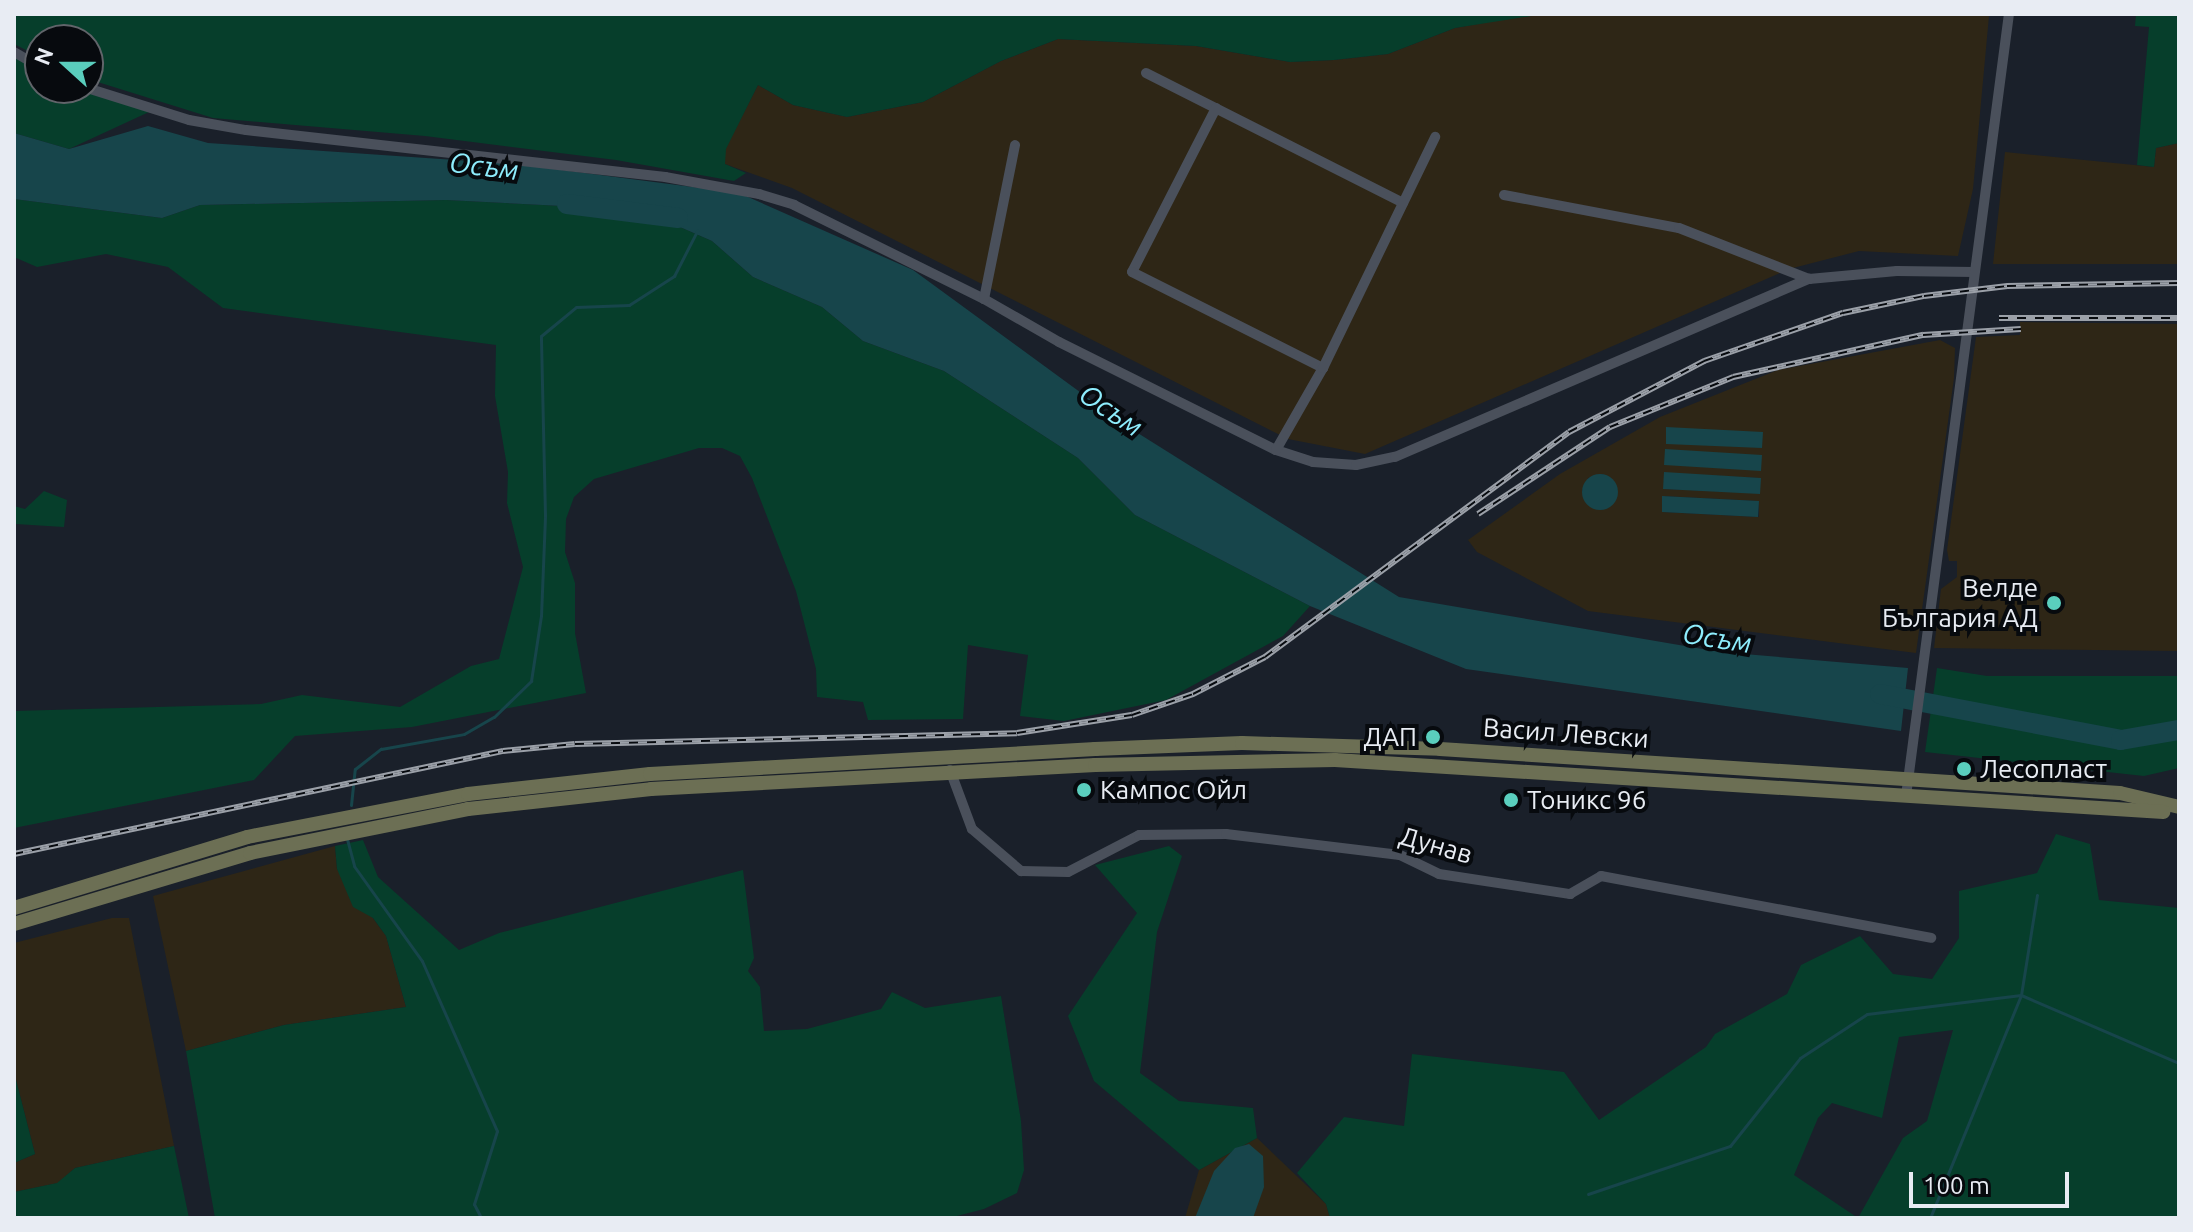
<!DOCTYPE html>
<meta charset="utf-8">
<style>
body{margin:0}
#map{position:relative;width:2193px;height:1232px;overflow:hidden;background:#1a202a;font-family:Ubuntu,sans-serif}
div>[style]{position:absolute}
.industrial>*{inset:0;background:#2e2616}
.green>*{inset:0;background:#063e2b}
.water>*{inset:0;background:#17454b}
.round{border-radius:50%}
.stream>*{height:3px;margin:-1.5px;padding:0 1.5px;transform-origin:1.5px;border-radius:1.5px;background:#17454b}
.river>*{height:20px;margin:-10px;padding:0 10px;transform-origin:10px;border-radius:10px;background:#17454b}
.minor>*{height:10px;margin:-5px;padding:0 5px;transform-origin:5px;border-radius:5px;background:#4a505b}
.secondary>*{height:14px;margin:-7px;padding:0 7px;transform-origin:7px;border-radius:7px;background:#6c6f54}
.rail>*{height:6px;margin-top:-3px;transform-origin:0;background:repeating-linear-gradient(90deg,#070a0e 0 9px,#9ba0a8 0 18px);box-sizing:border-box;border-block:2px solid #9ba0a8}
.dots>*{width:22px;height:22px;translate:-50% -50%;box-sizing:border-box;border:4px solid #070a0e;border-radius:50%}
span{translate:-50% -50%;white-space:nowrap;text-align:center;line-height:1.15;-webkit-text-stroke:8px #070a0e;paint-order:stroke}
.poi-label{font-size:26px;color:#e8ecf3}
.right{translate:-100% -50%;text-align:right}
.left{translate:0 -50%;text-align:left}
.street-label{font-size:26px;color:#e8ecf3}
.water-label{font-size:28px;color:#8eedfd;font-style:italic}
.frame{position:absolute;inset:0;border:16px solid #e8ecf3;pointer-events:none}
.north{position:absolute;left:24px;top:24px;width:80px;height:80px;box-sizing:border-box;background:#070a0e;border:2px solid #61646a;border-radius:50%;rotate:291deg;font-size:22px;font-weight:700;line-height:32px;text-align:center;color:#e8ecf3}
.north::after{content:'';display:block;margin:auto;width:28px;height:36px;background:#5acebd;clip-path:polygon(50% 0,100% 100%,50% 72%,0 100%)}
.scale{position:absolute;left:1909px;top:1172px;width:160px;height:36px;box-sizing:border-box;border:4px solid #e8ecf3;border-top:0;padding-left:10px;font-size:24px;line-height:28px;white-space:nowrap;color:#e8ecf3;-webkit-text-stroke:6px #070a0e;paint-order:stroke}
</style>
<div id="map">
<div class="industrial">
<div style="clip-path:polygon(1533px 14px,1989px 16px,1973px 189px,1958px 256px,1859px 251px,1789px 269px,1365px 454px,1288px 439px,792px 188px,725px 164px,725px 149px,758px 85px,793px 105px,847px 117px,923px 102px,1001px 61px,1058px 39px,1196px 46px,1290px 62px,1334px 60px,1388px 54px,1455px 28px)"></div>
<div style="clip-path:polygon(2179px 143px,2179px 264px,1993px 264px,2005px 152px,2154px 167px,2156px 148px)"></div>
<div style="clip-path:polygon(2020px 322px,2179px 324px,2179px 651px,1934px 648px,1941px 589px,1957px 577px,1957px 561px,1949px 561px,1947px 550px,1976px 337px,2020px 335px)"></div>
<div style="clip-path:polygon(evenodd,1940px 340px,1955px 348px,1954px 378px,1916px 653px,1588px 611px,1477px 552px,1468px 540px,1560px 474px,1660px 417px,1778px 370px,1940px 340px,1664px 473px,1760px 478px,1760px 493px,1664px 489px,1664px 473px,1940px 340px,1602px 474px,1611px 478px,1611px 506px,1601px 510px,1587px 504px,1582px 491px,1588px 478px,1602px 474px,1940px 340px,1663px 496px,1759px 501px,1759px 517px,1662px 512px,1663px 496px)"></div>
<div style="clip-path:polygon(335px 846px,337px 869px,386px 936px,406px 1007px,284px 1025px,186px 1051px,153px 896px)"></div>
<div style="clip-path:polygon(112px 918px,129px 918px,174px 1146px,75px 1168px,58px 1183px,14px 1192px,14px 1163px,35px 1154px,14px 1072px,14px 943px)"></div>
<div style="clip-path:polygon(1257px 1138px,1326px 1204px,1330px 1218px,1185px 1218px,1199px 1170px)"></div>
</div>
<div class="green">
<div style="clip-path:polygon(14px 14px,1544px 14px,1455px 28px,1388px 54px,1334px 60px,1290px 62px,1196px 46px,1058px 39px,1001px 61px,923px 102px,847px 117px,793px 105px,758px 85px,726px 149px,725px 164px,746px 173px,734px 181px,616px 160px,425px 136px,213px 118px,88px 79px,88px 40px,40px 40px,40px 57px,14px 44px)"></div>
<div style="clip-path:polygon(2136px 14px,2179px 14px,2179px 143px,2156px 148px,2154px 167px,2137px 165px,2149px 27px,2135px 26px)"></div>
<div style="clip-path:polygon(14px 54px,40px 68px,40px 88px,80px 88px,149px 112px,69px 149px,14px 133px)"></div>
<div style="clip-path:polygon(14px 199px,162px 218px,200px 205px,446px 200px,641px 210px,712px 241px,753px 277px,822px 307px,863px 341px,944px 371px,1078px 458px,1135px 515px,1310px 606px,1283px 636px,1166px 700px,1064px 721px,1020px 716px,1028px 655px,968px 645px,963px 719px,868px 720px,863px 702px,817px 697px,816px 669px,796px 591px,752px 478px,740px 456px,722px 448px,699px 448px,594px 479px,574px 497px,566px 519px,565px 552px,575px 583px,575px 633px,586px 693px,412px 727px,295px 736px,254px 780px,14px 828px,14px 711px,261px 704px,302px 695px,400px 707px,471px 666px,499px 659px,523px 567px,507px 503px,508px 472px,495px 396px,496px 345px,223px 308px,168px 267px,106px 254px,37px 267px,14px 257px)"></div>
<div style="clip-path:polygon(44px 491px,67px 500px,64px 527px,16px 524px,14px 531px,14px 506px,25px 509px)"></div>
<div style="clip-path:polygon(1937px 668px,1987px 676px,2179px 676px,2179px 768px,2144px 776px,1925px 752px)"></div>
<div style="clip-path:polygon(evenodd,2056px 834px,2090px 844px,2099px 900px,2179px 908px,2179px 1218px,1330px 1218px,1326px 1204px,1297px 1173px,1344px 1117px,1404px 1126px,1412px 1054px,1564px 1072px,1599px 1120px,1706px 1047px,1715px 1034px,1787px 994px,1801px 965px,1860px 936px,1893px 974px,1932px 979px,1959px 938px,1959px 891px,2037px 873px,2056px 834px,1953px 1030px,1927px 1121px,1903px 1138px,1858px 1218px,1794px 1175px,1818px 1118px,1832px 1103px,1882px 1118px,1899px 1037px,1953px 1030px)"></div>
<div style="clip-path:polygon(363px 840px,378px 877px,459px 950px,499px 933px,743px 870px,754px 958px,748px 971px,760px 987px,764px 1031px,807px 1029px,881px 1009px,892px 992px,925px 1008px,1001px 996px,1021px 1121px,1024px 1170px,1017px 1193px,984px 1209px,949px 1218px,215px 1218px,186px 1051px,284px 1025px,406px 1007px,386px 936px,373px 918px,353px 907px,337px 869px,335px 846px)"></div>
<div style="clip-path:polygon(1169px 846px,1182px 856px,1157px 932px,1140px 1073px,1179px 1101px,1253px 1108px,1257px 1138px,1199px 1170px,1094px 1081px,1068px 1016px,1137px 913px,1095px 865px)"></div>
<div style="clip-path:polygon(14px 1072px,35px 1154px,14px 1163px)"></div>
<div style="clip-path:polygon(174px 1146px,189px 1218px,14px 1218px,14px 1192px,57px 1183px,75px 1168px)"></div>
</div>
<div class="water">
<div style="clip-path:polygon(148px 126px,208px 143px,515px 164px,739px 193px,913px 270px,1125px 425px,1399px 597px,1720px 652px,1908px 668px,1901px 731px,1466px 669px,1310px 606px,1135px 515px,1078px 458px,944px 371px,863px 341px,822px 307px,753px 277px,712px 241px,641px 210px,446px 200px,200px 205px,162px 218px,14px 199px,14px 133px,69px 149px)"></div>
<div style="clip-path:polygon(1666px 427px,1763px 432px,1762px 448px,1666px 444px)"></div>
<div style="clip-path:polygon(1665px 449px,1762px 455px,1761px 471px,1664px 465px)"></div>
<div style="clip-path:polygon(1664px 472px,1761px 478px,1760px 494px,1663px 489px)"></div>
<div class="round" style="left:1582px;top:474px;width:36px;height:36px"></div>
<div style="clip-path:polygon(1662px 496px,1759px 501px,1758px 517px,1662px 512px)"></div>
<div style="clip-path:polygon(1249px 1144px,1263px 1156px,1264px 1187px,1253px 1218px,1195px 1218px,1214px 1171px,1235px 1148px)"></div>
</div>
<div class="stream">
<div style="left:351px;top:805px;width:36px;rotate:-84deg"></div>
<div style="left:355px;top:769px;width:33px;rotate:-38deg"></div>
<div style="left:381px;top:749px;width:84px;rotate:-10.2deg"></div>
<div style="left:464px;top:734px;width:34px;rotate:-30deg"></div>
<div style="left:494px;top:717px;width:52px;rotate:-44.2deg"></div>
<div style="left:531px;top:681px;width:66px;rotate:-81.3deg"></div>
<div style="left:541px;top:616px;width:100px;rotate:-87.7deg"></div>
<div style="left:545px;top:516px;width:180px;rotate:-91.3deg"></div>
<div style="left:541px;top:336px;width:45px;rotate:-39.6deg"></div>
<div style="left:576px;top:307px;width:53px;rotate:-2.2deg"></div>
<div style="left:629px;top:305px;width:54px;rotate:-32.8deg"></div>
<div style="left:674px;top:276px;width:51px;rotate:-62.9deg"></div>
<div style="left:347px;top:839px;width:28px;rotate:75deg"></div>
<div style="left:354px;top:866px;width:117px;rotate:54.4deg"></div>
<div style="left:422px;top:961px;width:186px;rotate:66.2deg"></div>
<div style="left:497px;top:1131px;width:77px;rotate:107.5deg"></div>
<div style="left:474px;top:1204px;width:16px;rotate:63deg"></div>
<div style="left:2037px;top:895px;width:101px;rotate:99.1deg"></div>
<div style="left:2021px;top:995px;width:172px;rotate:23.3deg"></div>
<div style="left:1588px;top:1194px;width:150px;rotate:-18.7deg"></div>
<div style="left:1730px;top:1146px;width:112px;rotate:-51.5deg"></div>
<div style="left:1800px;top:1058px;width:80px;rotate:-33.3deg"></div>
<div style="left:1867px;top:1014px;width:155px;rotate:-7deg"></div>
<div style="left:2021px;top:995px;width:241px;rotate:112.2deg"></div>
</div>
<div class="river">
<div style="left:567px;top:204px;width:112px;rotate:7.2deg"></div>
<div style="left:1880px;top:694px;width:245px;rotate:10.8deg"></div>
<div style="left:2121px;top:740px;width:59px;rotate:-9.8deg"></div>
</div>
<div class="minor">
<div style="left:14px;top:52px;width:30px;rotate:30deg"></div>
<div style="left:1146px;top:73px;width:288px;rotate:26.8deg"></div>
<div style="left:87px;top:88px;width:107px;rotate:17.4deg"></div>
<div style="left:189px;top:120px;width:58px;rotate:10deg"></div>
<div style="left:246px;top:130px;width:422px;rotate:6.4deg"></div>
<div style="left:665px;top:177px;width:96px;rotate:10.3deg"></div>
<div style="left:759px;top:194px;width:37px;rotate:17deg"></div>
<div style="left:794px;top:205px;width:212px;rotate:26.3deg"></div>
<div style="left:984px;top:299px;width:86px;rotate:29.8deg"></div>
<div style="left:1059px;top:342px;width:242px;rotate:26.5deg"></div>
<div style="left:1276px;top:450px;width:39px;rotate:18deg"></div>
<div style="left:1313px;top:462px;width:43px;rotate:4deg"></div>
<div style="left:1356px;top:465px;width:40px;rotate:-12deg"></div>
<div style="left:1395px;top:457px;width:451px;rotate:-23.3deg"></div>
<div style="left:1809px;top:279px;width:88px;rotate:-5.2deg"></div>
<div style="left:1897px;top:271px;width:77px;rotate:0.7deg"></div>
<div style="left:1216px;top:108px;width:184px;rotate:117.1deg"></div>
<div style="left:1132px;top:272px;width:214px;rotate:26.7deg"></div>
<div style="left:1504px;top:195px;width:178px;rotate:10.7deg"></div>
<div style="left:1679px;top:228px;width:140px;rotate:21.4deg"></div>
<div style="left:984px;top:299px;width:157px;rotate:-78.6deg"></div>
<div style="left:1276px;top:450px;width:95px;rotate:-60.2deg"></div>
<div style="left:1323px;top:368px;width:257px;rotate:-64.1deg"></div>
<div style="left:950px;top:770px;width:63px;rotate:69.6deg"></div>
<div style="left:972px;top:829px;width:65px;rotate:40.6deg"></div>
<div style="left:1021px;top:871px;width:47px;rotate:1.2deg"></div>
<div style="left:1068px;top:872px;width:80px;rotate:-27.5deg"></div>
<div style="left:1139px;top:835px;width:87px;rotate:-0.7deg"></div>
<div style="left:1226px;top:834px;width:175px;rotate:6.9deg"></div>
<div style="left:1400px;top:855px;width:43px;rotate:26deg"></div>
<div style="left:1439px;top:874px;width:133px;rotate:8.7deg"></div>
<div style="left:1570px;top:894px;width:36px;rotate:-30deg"></div>
<div style="left:1601px;top:876px;width:336px;rotate:10.6deg"></div>
<div style="left:1906px;top:796px;width:789px;rotate:-82.5deg"></div>
</div>
<div class="secondary">
<div style="left:14px;top:908px;width:244px;rotate:-16.9deg"></div>
<div style="left:247px;top:837px;width:225px;rotate:-11deg"></div>
<div style="left:468px;top:794px;width:183px;rotate:-6.3deg"></div>
<div style="left:650px;top:774px;width:446px;rotate:-3.2deg"></div>
<div style="left:1095px;top:749px;width:147px;rotate:-2.3deg"></div>
<div style="left:1242px;top:743px;width:198px;rotate:1.7deg"></div>
<div style="left:1440px;top:749px;width:681px;rotate:3.7deg"></div>
<div style="left:2120px;top:793px;width:61px;rotate:13.3deg"></div>
<div style="left:14px;top:924px;width:246px;rotate:-16.7deg"></div>
<div style="left:250px;top:853px;width:222px;rotate:-11.4deg"></div>
<div style="left:468px;top:809px;width:184px;rotate:-6.2deg"></div>
<div style="left:651px;top:789px;width:445px;rotate:-3.1deg"></div>
<div style="left:1095px;top:765px;width:240px;rotate:-1.2deg"></div>
<div style="left:1335px;top:760px;width:830px;rotate:3.59deg"></div>
</div>
<div class="rail">
<div style="left:1999px;top:318px;width:180px"></div>
<div style="left:1478px;top:514px;width:158px;rotate:-33.4deg"></div>
<div style="left:1610px;top:427px;width:133px;rotate:-22.1deg"></div>
<div style="left:1733px;top:377px;width:195px;rotate:-12.5deg"></div>
<div style="left:1923px;top:335px;width:98px;rotate:-3.5deg"></div>
<div style="left:14px;top:854px;width:500px;rotate:-11.9deg"></div>
<div style="left:503px;top:751px;width:72px;rotate:-5.6deg"></div>
<div style="left:575px;top:744px;width:442px;rotate:-1.4deg"></div>
<div style="left:1017px;top:733px;width:116px;rotate:-8.9deg"></div>
<div style="left:1132px;top:715px;width:65px;rotate:-19deg"></div>
<div style="left:1193px;top:694px;width:81px;rotate:-27.2deg"></div>
<div style="left:1265px;top:657px;width:378px;rotate:-36.5deg"></div>
<div style="left:1569px;top:432px;width:153px;rotate:-27.7deg"></div>
<div style="left:1704px;top:361px;width:147px;rotate:-19.1deg"></div>
<div style="left:1843px;top:313px;width:83px;rotate:-11.9deg"></div>
<div style="left:1924px;top:296px;width:84px;rotate:-6.9deg"></div>
<div style="left:2007px;top:286px;width:172px;rotate:-1deg"></div>
</div>
<div class="dots">
<div style="left:2054px;top:603px;background:#5acebd"></div>
<div style="left:1433px;top:737px;background:#5acebd"></div>
<div style="left:1964px;top:769px;background:#5acebd"></div>
<div style="left:1084px;top:790px;background:#5acebd"></div>
<div style="left:1511px;top:800px;background:#5acebd"></div>
</div>
<div class="poi-label">
<span class="right" style="left:2038px;top:603px">Велде<br>България АД</span>
<span class="right" style="left:1417px;top:737px">ДАП</span>
<span class="left" style="left:1980px;top:769px">Лесопласт</span>
<span class="left" style="left:1100px;top:790px">Кампос Ойл</span>
<span class="left" style="left:1527px;top:800px">Тоникс 96</span>
</div>
<div class="street-label">
<span style="left:1566px;top:733px;rotate:4deg">Васил Левски</span>
<span style="left:1436px;top:845px;rotate:16deg">Дунав</span>
</div>
<div class="water-label">
<span style="left:484px;top:166px;rotate:7deg">Осъм</span>
<span style="left:1111px;top:410px;rotate:34deg">Осъм</span>
<span style="left:1717px;top:638px;rotate:9deg">Осъм</span>
</div>
<div class="frame"></div>
<div class="north">N</div>
<div class="scale">100 m</div>
</div>
